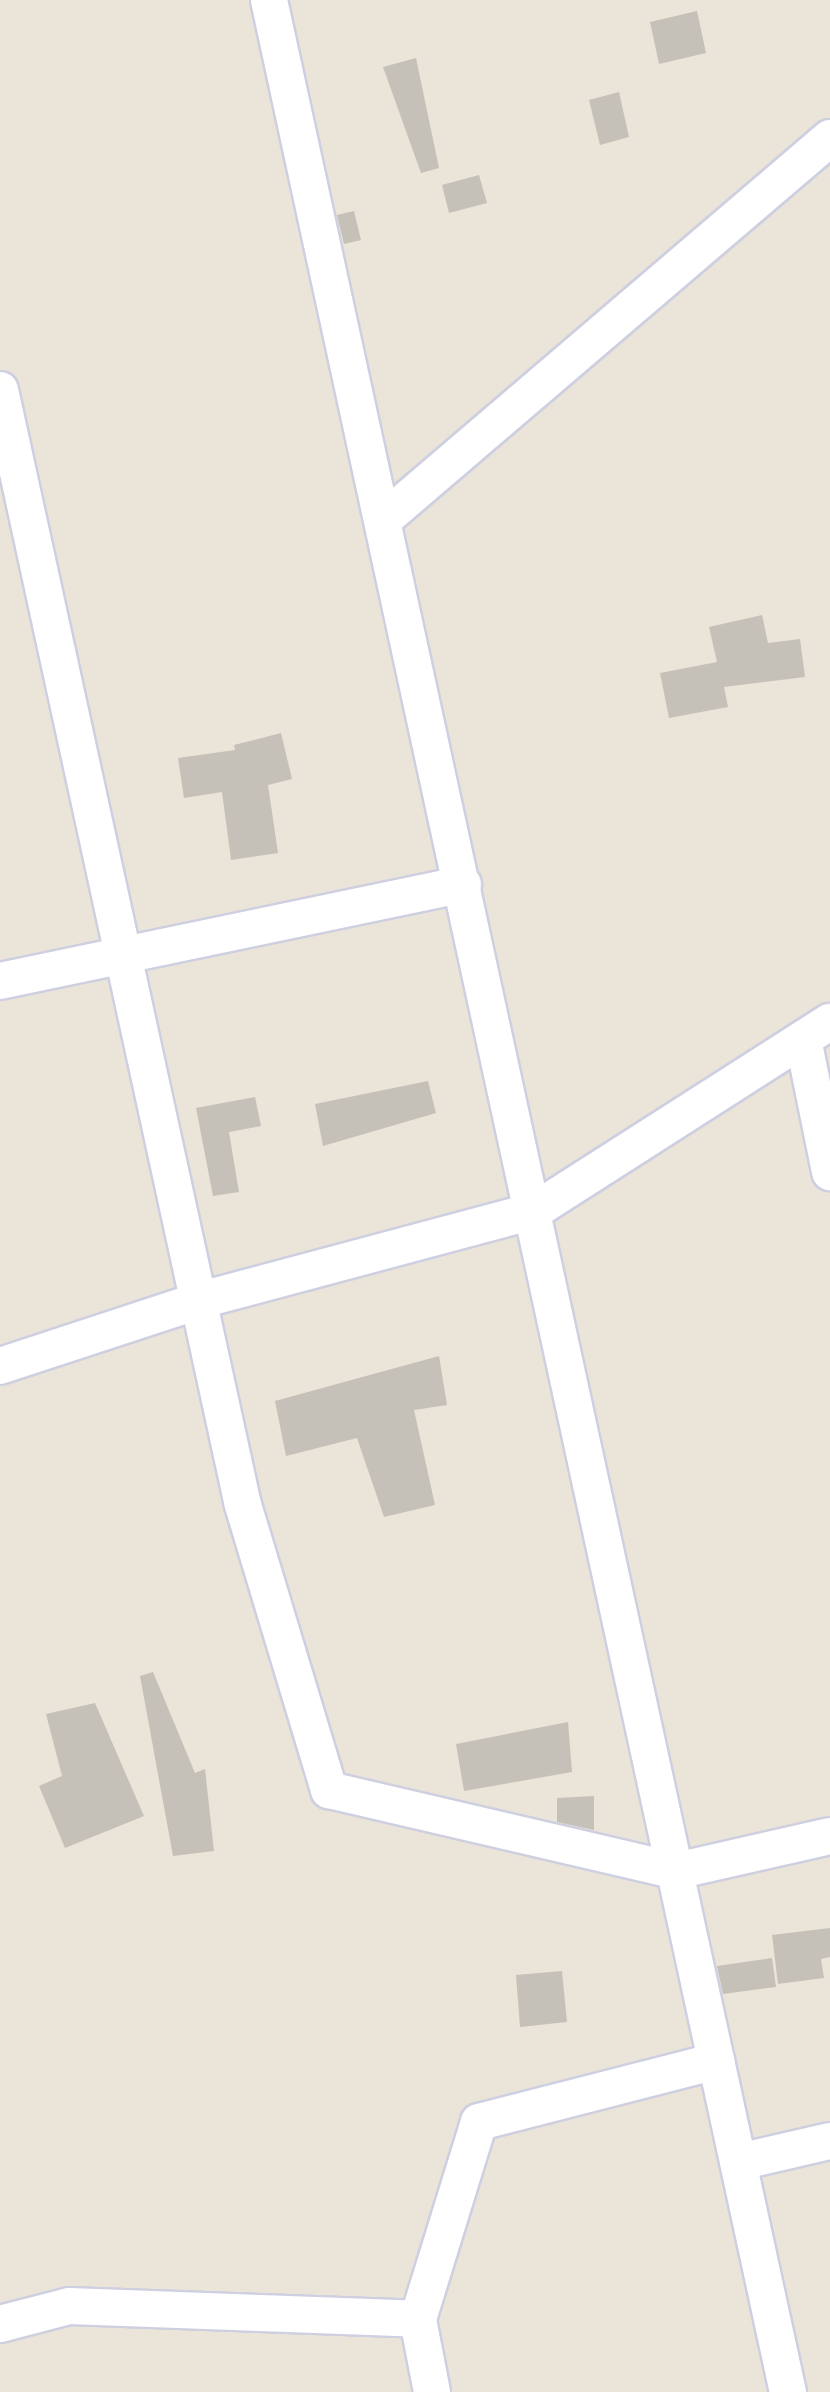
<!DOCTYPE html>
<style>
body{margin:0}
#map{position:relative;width:830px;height:2392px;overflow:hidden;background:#eae4d9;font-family:Manrope,sans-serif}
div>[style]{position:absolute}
.building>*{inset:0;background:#c5c1b9}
.roads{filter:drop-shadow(2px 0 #cecfe0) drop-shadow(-2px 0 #cecfe0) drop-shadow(0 2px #cecfe0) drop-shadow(0 -2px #cecfe0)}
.street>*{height:36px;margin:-18px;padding:0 18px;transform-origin:18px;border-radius:18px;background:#fff}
span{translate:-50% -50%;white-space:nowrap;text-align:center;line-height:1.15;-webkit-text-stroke:8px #fff;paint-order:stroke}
</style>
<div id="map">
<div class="building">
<div style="clip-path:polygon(697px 11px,706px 53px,659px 64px,650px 22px)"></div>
<div style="clip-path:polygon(416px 58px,439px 168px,421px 173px,383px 67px)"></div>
<div style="clip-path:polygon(619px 92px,629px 137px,600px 145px,589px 100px)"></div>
<div style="clip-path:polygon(479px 175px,487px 203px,449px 213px,442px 185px)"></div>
<div style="clip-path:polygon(354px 211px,361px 240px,344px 244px,337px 215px)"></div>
<div style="clip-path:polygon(762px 615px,768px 643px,800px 639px,805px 677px,724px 687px,728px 707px,669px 718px,660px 673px,717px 662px,709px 627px)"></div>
<div style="clip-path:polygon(281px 733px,292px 779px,268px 785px,278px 853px,231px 860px,222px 792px,184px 798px,178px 758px,235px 750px,234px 745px)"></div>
<div style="clip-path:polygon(428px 1081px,436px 1113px,323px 1146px,315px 1104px)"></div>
<div style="clip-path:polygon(255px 1097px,261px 1126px,229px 1132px,239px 1192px,213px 1196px,196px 1108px)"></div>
<div style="clip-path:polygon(439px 1356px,447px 1405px,414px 1410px,435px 1505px,384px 1517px,357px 1438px,286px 1456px,275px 1401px)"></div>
<div style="clip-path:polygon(153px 1672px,195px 1773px,205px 1769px,214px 1851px,173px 1856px,140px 1676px)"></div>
<div style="clip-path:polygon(95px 1703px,144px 1816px,65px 1848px,39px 1786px,62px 1776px,46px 1714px)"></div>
<div style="clip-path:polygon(568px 1722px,572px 1772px,464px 1791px,456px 1744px)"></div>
<div style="clip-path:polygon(594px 1796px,594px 1830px,557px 1822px,557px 1798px)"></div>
<div style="clip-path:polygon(830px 1928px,830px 1957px,821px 1959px,824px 1978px,778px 1984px,772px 1935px)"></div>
<div style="clip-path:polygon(772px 1958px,776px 1987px,723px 1994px,717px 1966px)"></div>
<div style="clip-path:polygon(562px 1971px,567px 2022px,520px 2027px,516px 1975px)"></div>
</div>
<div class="roads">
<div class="street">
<div style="left:269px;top:0;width:2448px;rotate:77.76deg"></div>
<div style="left:0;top:390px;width:1141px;rotate:77.71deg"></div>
<div style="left:243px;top:1505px;width:298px;rotate:73.2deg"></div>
<div style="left:329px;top:1790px;width:356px;rotate:13.1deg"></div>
<div style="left:676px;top:1871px;width:158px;rotate:-12.8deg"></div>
<div style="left:383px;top:520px;width:588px;rotate:-40.52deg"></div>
<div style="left:0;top:981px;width:473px;rotate:-11.8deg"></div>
<div style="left:803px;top:1039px;width:136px;rotate:78.5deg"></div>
<div style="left:0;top:1366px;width:212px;rotate:-18.2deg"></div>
<div style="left:201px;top:1300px;width:345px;rotate:-15deg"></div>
<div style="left:534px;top:1211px;width:351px;rotate:-32.6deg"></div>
<div style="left:739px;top:2162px;width:93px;rotate:-13deg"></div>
<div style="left:0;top:2324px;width:71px;rotate:-14.6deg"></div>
<div style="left:69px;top:2306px;width:349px;rotate:2.1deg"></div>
<div style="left:432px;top:2392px;width:74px;rotate:-100.9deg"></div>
<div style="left:418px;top:2319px;width:206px;rotate:-72.8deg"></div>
<div style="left:479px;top:2122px;width:245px;rotate:-14.4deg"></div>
</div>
</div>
</div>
